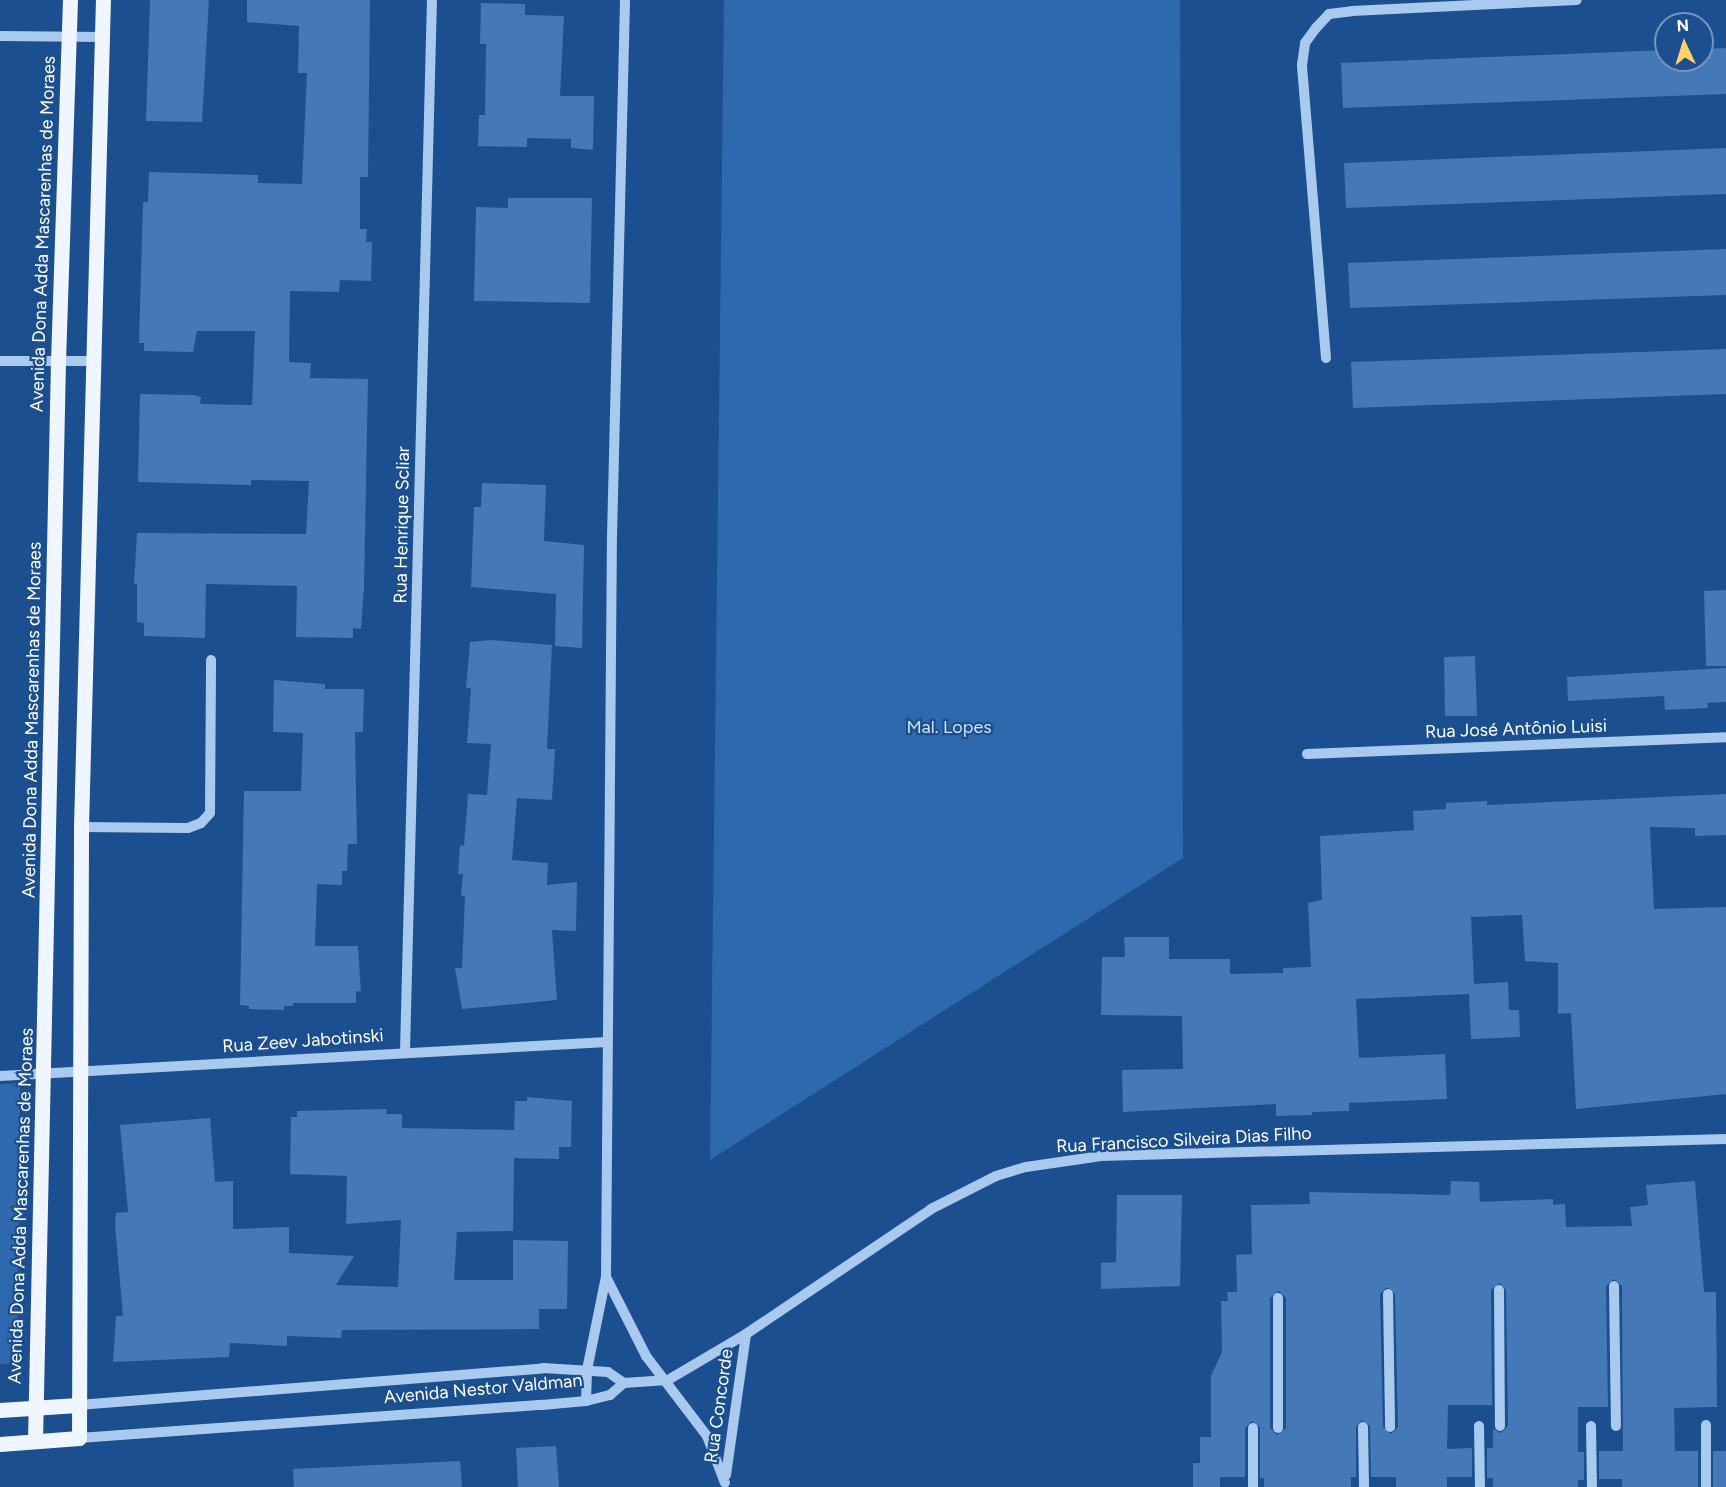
<!DOCTYPE html>
<meta charset="utf-8">
<style>
body{margin:0}
#map{position:relative;width:1726px;height:1487px;overflow:hidden;background:#1b4f8f;font-family:Figtree,sans-serif}
div>[style]{position:absolute}
.green>*{inset:0;background:#2e69ad}
.building>*{inset:0;background:#4478b7}
.minor>*{height:10px;margin:-5px;padding:0 5px;transform-origin:5px;border-radius:5px;background:#a9c9ee}
.major>*{height:15px;margin:-7.5px;padding:0 7.5px;transform-origin:7.5px;border-radius:7.5px;background:#f0f6ff}
span{translate:-50% -50%;white-space:nowrap;text-align:center;line-height:1.15;-webkit-text-stroke:4.5px #1b4f8f;paint-order:stroke}
.street-label{font-size:18px;color:#fff}
.park-label{font-size:18px;color:#cfe3fa}
.north{position:absolute;left:1654px;top:12px;width:60px;height:60px;box-sizing:border-box;background:#1b4f8f;border:2px solid #7695bc;border-radius:50%;rotate:356deg;font-size:16px;font-weight:700;line-height:24px;text-align:center;color:#fff}
.north::after{content:'';display:block;margin:auto;width:21px;height:27px;background:#ffd166;clip-path:polygon(50% 0,100% 100%,50% 72%,0 100%)}
</style>
<div id="map">
<div class="green">
<div style="clip-path:polygon(724px 0,1180px 0,1183px 858px,710px 1160px)"></div>
<div style="clip-path:polygon(20px 1083px,17px 1363px,0 1364px,0 1084px)"></div>
</div>
<div class="building">
<div style="clip-path:polygon(150px 0,209px 0,202px 122px,146px 121px)"></div>
<div style="clip-path:polygon(247px 0,370px 0,368px 177px,360px 177px,360px 229px,367px 229px,366px 242px,372px 242px,371px 281px,340px 280px,339px 292px,290px 291px,289px 362px,311px 363px,310px 378px,368px 379px,364px 588px,361px 629px,353px 628px,353px 638px,296px 637px,297px 586px,206px 584px,205px 638px,144px 636px,144px 623px,137px 622px,137px 584px,134px 584px,137px 533px,306px 534px,309px 481px,251px 480px,251px 485px,138px 482px,140px 394px,194px 395px,201px 397px,200px 404px,252px 405px,255px 331px,197px 331px,193px 352px,144px 351px,144px 343px,139px 343px,143px 202px,148px 202px,149px 172px,258px 175px,258px 183px,302px 184px,307px 73px,298px 73px,299px 26px,247px 22px)"></div>
<div style="clip-path:polygon(481px 3px,525px 4px,525px 15px,564px 16px,560px 96px,594px 96px,593px 150px,571px 148px,571px 139px,527px 138px,527px 147px,478px 146px,479px 115px,485px 115px,486px 44px,480px 44px)"></div>
<div style="clip-path:polygon(1726px 48px,1726px 94px,1343px 108px,1341px 63px,1666px 50px,1666px 60px,1702px 60px,1702px 49px)"></div>
<div style="clip-path:polygon(1726px 148px,1726px 194px,1346px 208px,1344px 163px)"></div>
<div style="clip-path:polygon(508px 198px,592px 198px,590px 303px,474px 301px,476px 207px,508px 208px)"></div>
<div style="clip-path:polygon(1726px 249px,1726px 295px,1350px 308px,1348px 263px)"></div>
<div style="clip-path:polygon(1726px 349px,1726px 394px,1353px 408px,1351px 362px)"></div>
<div style="clip-path:polygon(482px 483px,546px 485px,544px 541px,584px 545px,582px 648px,555px 646px,556px 594px,471px 587px,474px 507px,481px 507px)"></div>
<div style="clip-path:polygon(1726px 590px,1726px 666px,1706px 666px,1704px 591px)"></div>
<div style="clip-path:polygon(490px 640px,552px 645px,547px 749px,555px 749px,552px 800px,517px 798px,512px 860px,548px 863px,547px 885px,577px 882px,576px 931px,552px 930px,557px 1000px,462px 1009px,455px 968px,462px 968px,465px 896px,461px 896px,463px 874px,458px 874px,460px 845px,464px 846px,468px 794px,487px 795px,491px 744px,467px 743px,471px 688px,466px 688px,470px 642px)"></div>
<div style="clip-path:polygon(1475px 656px,1477px 716px,1445px 716px,1444px 657px)"></div>
<div style="clip-path:polygon(1726px 668px,1726px 702px,1707px 703px,1708px 708px,1665px 710px,1664px 696px,1568px 701px,1567px 677px)"></div>
<div style="clip-path:polygon(274px 680px,325px 684px,325px 689px,364px 689px,363px 732px,355px 732px,357px 844px,348px 844px,347px 871px,342px 871px,342px 885px,317px 884px,315px 946px,358px 946px,361px 992px,356px 991px,356px 1003px,293px 1003px,293px 1006px,284px 1006px,284px 1010px,249px 1009px,249px 1006px,240px 1005px,244px 791px,301px 791px,303px 733px,273px 732px)"></div>
<div style="clip-path:polygon(1726px 794px,1726px 835px,1695px 836px,1695px 828px,1650px 827px,1654px 909px,1726px 907px,1726px 1094px,1576px 1109px,1571px 1013px,1558px 1014px,1558px 963px,1525px 961px,1522px 915px,1471px 917px,1474px 984px,1508px 982px,1509px 1010px,1519px 1010px,1520px 1037px,1471px 1039px,1469px 994px,1356px 999px,1359px 1058px,1445px 1054px,1447px 1099px,1349px 1103px,1349px 1111px,1312px 1112px,1312px 1115px,1276px 1116px,1276px 1104px,1123px 1112px,1122px 1070px,1183px 1069px,1182px 1016px,1101px 1015px,1102px 957px,1125px 957px,1124px 937px,1169px 937px,1169px 959px,1230px 959px,1230px 974px,1283px 973px,1283px 968px,1311px 967px,1308px 903px,1322px 900px,1320px 836px,1414px 830px,1413px 811px,1446px 809px,1446px 803px,1487px 801px,1487px 805px)"></div>
<div style="clip-path:polygon(527px 1097px,572px 1101px,571px 1147px,559px 1147px,559px 1159px,514px 1158px,513px 1231px,457px 1232px,454px 1280px,513px 1280px,513px 1240px,568px 1241px,567px 1309px,539px 1309px,539px 1329px,342px 1330px,341px 1338px,287px 1336px,287px 1346px,230px 1343px,229px 1357px,113px 1362px,116px 1316px,123px 1316px,115px 1225px,116px 1213px,128px 1212px,120px 1125px,210px 1118px,215px 1182px,233px 1181px,233px 1229px,289px 1227px,289px 1253px,354px 1256px,336px 1285px,398px 1287px,401px 1220px,346px 1224px,347px 1176px,290px 1174px,291px 1117px,297px 1117px,297px 1111px,387px 1109px,386px 1114px,402px 1114px,402px 1128px,514px 1130px,515px 1101px,527px 1101px)"></div>
<div style="clip-path:polygon(evenodd,1451px 1181px,1479px 1182px,1480px 1202px,1553px 1199px,1553px 1205px,1565px 1204px,1566px 1227px,1632px 1226px,1630px 1207px,1648px 1205px,1646px 1185px,1695px 1181px,1704px 1292px,1716px 1292px,1717px 1407px,1674px 1408px,1675px 1451px,1698px 1451px,1698px 1487px,1622px 1487px,1622px 1479px,1599px 1479px,1599px 1451px,1623px 1451px,1622px 1286px,1614px 1279px,1606px 1286px,1608px 1407px,1578px 1407px,1578px 1452px,1584px 1452px,1584px 1480px,1578px 1480px,1578px 1487px,1493px 1487px,1493px 1478px,1487px 1478px,1487px 1448px,1493px 1448px,1493px 1429px,1501px 1433px,1508px 1426px,1506px 1290px,1500px 1283px,1491px 1290px,1492px 1405px,1448px 1405px,1447px 1449px,1472px 1448px,1472px 1477px,1447px 1477px,1447px 1487px,1396px 1487px,1396px 1477px,1371px 1477px,1370px 1426px,1362px 1420px,1356px 1427px,1356px 1477px,1351px 1477px,1351px 1487px,1264px 1487px,1264px 1478px,1260px 1478px,1260px 1427px,1252px 1421px,1245px 1428px,1245px 1477px,1220px 1477px,1220px 1487px,1193px 1487px,1193px 1463px,1200px 1463px,1200px 1437px,1211px 1437px,1211px 1376px,1222px 1352px,1221px 1301px,1228px 1301px,1227px 1292px,1237px 1292px,1236px 1255px,1252px 1254px,1251px 1205px,1310px 1204px,1309px 1192px,1450px 1195px,1451px 1181px,1387px 1287px,1395px 1294px,1398px 1427px,1391px 1434px,1383px 1427px,1380px 1294px,1387px 1287px,1451px 1181px,1279px 1291px,1286px 1298px,1286px 1428px,1277px 1435px,1270px 1428px,1270px 1298px,1279px 1291px)"></div>
<div style="clip-path:polygon(1117px 1195px,1182px 1195px,1180px 1286px,1101px 1289px,1101px 1263px,1116px 1262px)"></div>
<div style="clip-path:polygon(556px 1446px,559px 1487px,518px 1487px,516px 1448px)"></div>
<div style="clip-path:polygon(1713px 1451px,1726px 1451px,1726px 1487px,1713px 1487px)"></div>
<div style="clip-path:polygon(460px 1461px,462px 1487px,294px 1487px,293px 1469px)"></div>
</div>
<div class="minor">
<div style="left:0;top:36px;width:102px;rotate:0.6deg"></div>
<div style="left:1326px;top:358px;width:294px;rotate:-94.7deg"></div>
<div style="left:1302px;top:65px;width:22px;rotate:-82deg"></div>
<div style="left:1305px;top:43px;width:19px;rotate:-54deg"></div>
<div style="left:1316px;top:28px;width:19px;rotate:-47deg"></div>
<div style="left:1329px;top:14px;width:23px;rotate:-7deg"></div>
<div style="left:1352px;top:11px;width:225px;rotate:-2.8deg"></div>
<div style="left:0;top:361px;width:93px"></div>
<div style="left:1307px;top:754px;width:419px;rotate:-2.3deg"></div>
<div style="left:81px;top:827px;width:107px;rotate:0.5deg"></div>
<div style="left:188px;top:828px;width:14px;rotate:-21deg"></div>
<div style="left:201px;top:823px;width:13px;rotate:-48deg"></div>
<div style="left:210px;top:813px;width:153px;rotate:-89.6deg"></div>
<div style="left:405px;top:1051px;width:1051px;rotate:-88.53deg"></div>
<div style="left:0;top:1076px;width:608px;rotate:-3.21deg"></div>
<div style="left:606px;top:1277px;width:89px;rotate:63.1deg"></div>
<div style="left:646px;top:1356px;width:101px;rotate:52.7deg"></div>
<div style="left:707px;top:1436px;width:50px;rotate:69deg"></div>
<div style="left:1614px;top:1286px;width:140px;rotate:89.2deg"></div>
<div style="left:1499px;top:1290px;width:136px;rotate:89.6deg"></div>
<div style="left:1388px;top:1294px;width:133px;rotate:89.1deg"></div>
<div style="left:624px;top:1383px;width:44px;rotate:-3.9deg"></div>
<div style="left:668px;top:1380px;width:91px;rotate:-30.5deg"></div>
<div style="left:746px;top:1334px;width:223px;rotate:-34deg"></div>
<div style="left:931px;top:1209px;width:73px;rotate:-26.9deg"></div>
<div style="left:996px;top:1176px;width:31px;rotate:-17deg"></div>
<div style="left:1026px;top:1167px;width:76px;rotate:-8.3deg"></div>
<div style="left:1101px;top:1156px;width:625px;rotate:-1.56deg"></div>
<div style="left:586px;top:1401px;width:31px;rotate:-88deg"></div>
<div style="left:587px;top:1370px;width:95px;rotate:-78.5deg"></div>
<div style="left:606px;top:1277px;width:740px;rotate:-89.54deg"></div>
<div style="left:612px;top:537px;width:537px;rotate:-88.61deg"></div>
<div style="left:78px;top:1405px;width:466px;rotate:-4.5deg"></div>
<div style="left:543px;top:1368px;width:65px;rotate:3.5deg"></div>
<div style="left:608px;top:1372px;width:19px;rotate:35deg"></div>
<div style="left:1706px;top:1425px;width:62px;rotate:90deg"></div>
<div style="left:1479px;top:1426px;width:61px;rotate:89.1deg"></div>
<div style="left:1591px;top:1426px;width:61px;rotate:89.1deg"></div>
<div style="left:1363px;top:1427px;width:60px;rotate:89deg"></div>
<div style="left:1253px;top:1428px;width:59px;rotate:90deg"></div>
<div style="left:1278px;top:1428px;width:130px;rotate:-90deg"></div>
<div style="left:79px;top:1438px;width:464px;rotate:-4.1deg"></div>
<div style="left:542px;top:1405px;width:44px;rotate:-5.2deg"></div>
<div style="left:586px;top:1401px;width:25px;rotate:-14deg"></div>
<div style="left:610px;top:1395px;width:18px;rotate:-41deg"></div>
<div style="left:726px;top:1475px;width:142px;rotate:-81.9deg"></div>
</div>
<div class="major">
<div style="left:0;top:1410px;width:78px;rotate:-3.7deg"></div>
<div style="left:35px;top:1441px;width:1080px;rotate:-88.78deg"></div>
<div style="left:58px;top:361px;width:361px;rotate:-88.1deg"></div>
<div style="left:0;top:1444px;width:79px;rotate:-4.3deg"></div>
<div style="left:79px;top:1438px;width:611px;rotate:-89.81deg"></div>
<div style="left:81px;top:827px;width:827px;rotate:-88.48deg"></div>
</div>
<div class="street-label">
<span style="left:43px;top:234px;rotate:-88deg">Avenida Dona Adda Mascarenhas de Moraes</span>
<span style="left:402px;top:525px;rotate:-89deg">Rua Henrique Scliar</span>
<span style="left:32px;top:720px;rotate:-89deg">Avenida Dona Adda Mascarenhas de Moraes</span>
<span style="left:1516px;top:729px;rotate:-2deg">Rua José Antônio Luisi</span>
<span style="left:303px;top:1041px;rotate:-4deg">Rua Zeev Jabotinski</span>
<span style="left:1184px;top:1140px;rotate:-3deg">Rua Francisco Silveira Dias Filho</span>
<span style="left:21px;top:1206px;rotate:-88deg">Avenida Dona Adda Mascarenhas de Moraes</span>
<span style="left:483px;top:1389px;rotate:-5deg">Avenida Nestor Valdman</span>
<span style="left:719px;top:1406px;rotate:-82deg">Rua Concorde</span>
</div>
<div class="park-label">
<span style="left:949px;top:727px">Mal. Lopes</span>
</div>
<div class="north">N</div>
</div>
